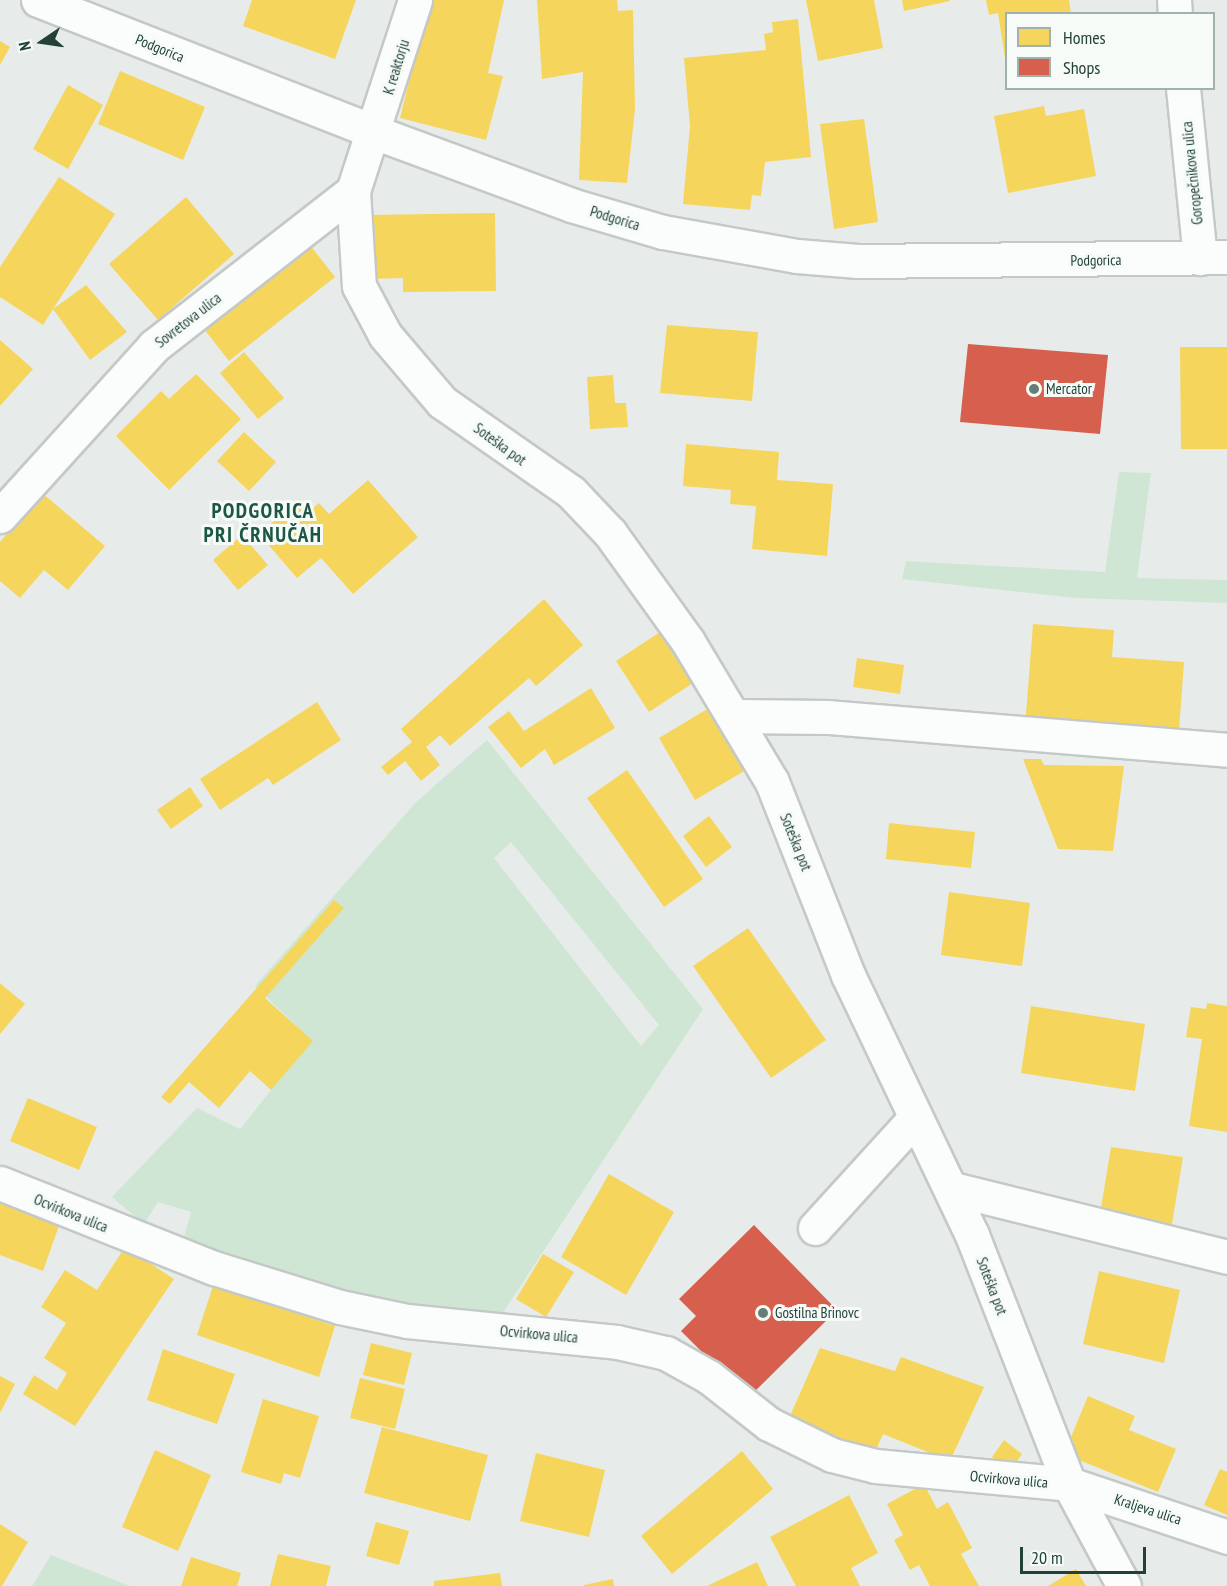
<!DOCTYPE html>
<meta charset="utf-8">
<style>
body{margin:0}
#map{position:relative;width:1227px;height:1586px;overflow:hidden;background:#e7ecea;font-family:"PT Sans Narrow",sans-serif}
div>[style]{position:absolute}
.green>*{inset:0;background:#cfe6d5}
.homes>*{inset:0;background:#f6d55c}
.shops>*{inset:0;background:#d6604d}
.roads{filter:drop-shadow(2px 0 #c4c9c7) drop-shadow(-2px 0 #c4c9c7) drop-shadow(0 2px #c4c9c7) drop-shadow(0 -2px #c4c9c7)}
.minor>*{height:33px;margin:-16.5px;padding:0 16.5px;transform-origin:16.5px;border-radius:16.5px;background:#fbfcfc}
.secondary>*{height:33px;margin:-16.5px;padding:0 16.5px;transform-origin:16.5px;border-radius:16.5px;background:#fbfcfc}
.dots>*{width:16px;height:16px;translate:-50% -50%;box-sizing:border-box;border:3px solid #f6fbf8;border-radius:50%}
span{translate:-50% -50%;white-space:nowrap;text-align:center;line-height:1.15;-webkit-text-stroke:6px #f6fbf8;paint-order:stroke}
.street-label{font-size:15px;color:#224238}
.poi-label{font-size:15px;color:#224238}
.left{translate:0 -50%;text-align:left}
.district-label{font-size:21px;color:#1c5745;font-weight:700;letter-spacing:1.5px}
.legend{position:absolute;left:1005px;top:12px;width:210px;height:78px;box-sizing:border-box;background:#f6fbf8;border:2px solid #a1b1ab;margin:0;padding:8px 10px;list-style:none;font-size:18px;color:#224238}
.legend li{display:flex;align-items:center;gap:12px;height:30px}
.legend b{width:30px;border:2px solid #a1b1ab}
.north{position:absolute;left:12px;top:12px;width:60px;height:60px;-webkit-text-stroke:4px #f6fbf8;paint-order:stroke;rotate:257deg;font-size:16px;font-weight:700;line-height:24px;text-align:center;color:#224238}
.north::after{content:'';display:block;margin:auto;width:21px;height:27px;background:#224238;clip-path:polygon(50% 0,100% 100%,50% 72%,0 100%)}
.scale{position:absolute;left:1020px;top:1547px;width:126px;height:27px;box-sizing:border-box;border:3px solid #224238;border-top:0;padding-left:8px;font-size:18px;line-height:21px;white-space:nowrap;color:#224238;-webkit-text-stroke:4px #f6fbf8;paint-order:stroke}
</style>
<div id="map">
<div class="green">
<div style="clip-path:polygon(1119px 472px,1151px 473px,1137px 578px,1227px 580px,1227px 603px,1076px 598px,902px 579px,906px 561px,1105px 572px)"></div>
<div style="clip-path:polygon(evenodd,487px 740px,703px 1009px,502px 1314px,372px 1300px,183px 1240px,191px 1212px,158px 1202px,144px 1224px,112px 1197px,197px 1108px,240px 1129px,311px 1040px,255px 986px,416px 802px,487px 740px,511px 842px,659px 1025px,641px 1046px,494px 858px,511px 842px)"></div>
<div style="clip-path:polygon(51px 1555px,130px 1586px,32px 1586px)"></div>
</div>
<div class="homes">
<div style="clip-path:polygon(252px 0,356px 0,335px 59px,243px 26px)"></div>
<div style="clip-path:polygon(429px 0,504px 0,488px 73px,503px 76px,486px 140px,400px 118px)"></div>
<div style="clip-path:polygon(537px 0,617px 0,618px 11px,633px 10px,635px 109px,627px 183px,579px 180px,583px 72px,542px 79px)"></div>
<div style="clip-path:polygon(806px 0,874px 0,883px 48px,818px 61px)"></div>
<div style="clip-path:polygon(902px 0,949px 0,950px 1px,904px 11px)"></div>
<div style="clip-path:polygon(986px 0,1069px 0,1071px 14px,1006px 14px,1005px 58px,998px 13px,989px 15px)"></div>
<div style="clip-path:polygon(798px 19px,811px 157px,765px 162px,761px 196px,752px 195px,750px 210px,683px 204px,690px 126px,684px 58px,766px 50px,764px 34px,773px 32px,772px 22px)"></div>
<div style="clip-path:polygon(0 41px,10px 47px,0 65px)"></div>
<div style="clip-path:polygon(120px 71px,205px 107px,183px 160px,98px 124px)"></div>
<div style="clip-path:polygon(68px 85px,103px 105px,68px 169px,33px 149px)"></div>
<div style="clip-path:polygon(1044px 106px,1046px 116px,1084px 109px,1096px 176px,1008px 193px,994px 116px)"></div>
<div style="clip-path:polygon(864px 119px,878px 222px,834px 229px,820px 124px)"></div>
<div style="clip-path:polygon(59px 177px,115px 214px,53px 309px,86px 285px,127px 332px,90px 360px,53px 309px,43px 325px,0 297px,0 267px)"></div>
<div style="clip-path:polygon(186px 197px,234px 254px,158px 320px,109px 264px)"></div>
<div style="clip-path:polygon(495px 213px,496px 291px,403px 292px,403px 278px,369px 279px,368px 215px)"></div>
<div style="clip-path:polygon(310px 245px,335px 277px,229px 361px,204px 329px)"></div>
<div style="clip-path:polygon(667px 325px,758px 332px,752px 401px,660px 393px)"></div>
<div style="clip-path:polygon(0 340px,33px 369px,0 406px)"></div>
<div style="clip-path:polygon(1180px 347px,1227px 347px,1227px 449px,1181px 449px)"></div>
<div style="clip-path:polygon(244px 352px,284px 398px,258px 419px,220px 373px)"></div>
<div style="clip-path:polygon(196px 374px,241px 419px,169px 490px,116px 436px,161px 391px,169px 399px)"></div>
<div style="clip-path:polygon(613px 375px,615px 403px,626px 403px,628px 427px,590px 429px,587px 377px)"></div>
<div style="clip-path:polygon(244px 432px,276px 462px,249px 491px,217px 461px)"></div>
<div style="clip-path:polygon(686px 444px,779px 452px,777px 480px,833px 484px,827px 556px,752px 549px,756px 506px,730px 504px,731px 490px,683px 486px)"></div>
<div style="clip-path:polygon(368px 480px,418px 537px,353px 594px,321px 558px,297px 578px,259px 534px,300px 499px,311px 510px,319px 503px,329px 514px)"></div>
<div style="clip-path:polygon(42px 493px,105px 546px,68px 590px,44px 570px,20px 598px,0 581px,0 542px)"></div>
<div style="clip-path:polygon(242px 535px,268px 565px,238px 590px,213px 560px)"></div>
<div style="clip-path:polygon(544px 599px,583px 645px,536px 686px,529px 678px,450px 746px,440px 735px,426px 747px,440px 765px,421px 781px,405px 761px,388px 775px,381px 767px,412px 742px,401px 729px)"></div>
<div style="clip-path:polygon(1033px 624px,1114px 630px,1112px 657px,1184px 662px,1179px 731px,1025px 727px)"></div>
<div style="clip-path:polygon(660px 632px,693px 683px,649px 712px,616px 661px)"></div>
<div style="clip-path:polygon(857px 658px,904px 665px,900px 694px,853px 687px)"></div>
<div style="clip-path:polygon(591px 688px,615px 728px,554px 765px,545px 749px,521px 768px,488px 727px,509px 711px,524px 731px)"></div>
<div style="clip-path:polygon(317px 702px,341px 740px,273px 785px,268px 778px,220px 810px,200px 779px)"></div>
<div style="clip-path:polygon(709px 708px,746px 770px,695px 800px,659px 738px)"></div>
<div style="clip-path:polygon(1023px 759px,1041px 759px,1044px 765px,1124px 766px,1113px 851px,1058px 849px)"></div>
<div style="clip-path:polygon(627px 770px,703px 879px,664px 907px,587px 798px)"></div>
<div style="clip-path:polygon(190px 787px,203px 806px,171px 829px,157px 810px)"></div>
<div style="clip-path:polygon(709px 816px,732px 847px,706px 867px,683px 836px)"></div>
<div style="clip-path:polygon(889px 823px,975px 832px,971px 868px,886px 859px)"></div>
<div style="clip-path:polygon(949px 892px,1030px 903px,1022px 966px,941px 955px)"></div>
<div style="clip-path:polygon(334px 900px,344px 908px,265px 998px,313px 1041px,271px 1090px,250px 1071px,219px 1108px,189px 1082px,170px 1104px,161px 1097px)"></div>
<div style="clip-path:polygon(748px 928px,826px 1040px,771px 1078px,693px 966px)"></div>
<div style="clip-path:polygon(0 983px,25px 1004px,0 1034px)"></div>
<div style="clip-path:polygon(1207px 1003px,1227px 1006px,1227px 1132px,1189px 1126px,1202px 1039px,1186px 1037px,1191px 1007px,1206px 1009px)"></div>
<div style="clip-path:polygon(1031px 1006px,1145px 1024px,1135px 1091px,1021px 1073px)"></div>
<div style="clip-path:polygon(28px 1098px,97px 1127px,79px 1170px,10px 1141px)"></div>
<div style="clip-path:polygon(1111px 1147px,1183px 1157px,1172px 1224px,1100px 1214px)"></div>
<div style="clip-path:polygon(609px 1174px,674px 1212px,626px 1295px,561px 1257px)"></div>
<div style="clip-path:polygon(0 1191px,61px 1220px,43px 1271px,0 1255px)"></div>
<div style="clip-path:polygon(125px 1247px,174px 1279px,75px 1426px,23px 1394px,34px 1375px,57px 1390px,67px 1373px,44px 1358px,66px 1323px,41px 1307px,65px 1270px,97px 1290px)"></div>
<div style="clip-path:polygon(543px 1254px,574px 1272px,546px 1317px,516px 1299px)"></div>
<div style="clip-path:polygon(1099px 1271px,1180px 1290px,1164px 1363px,1083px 1344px)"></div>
<div style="clip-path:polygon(213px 1286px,335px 1326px,319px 1377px,197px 1335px)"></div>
<div style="clip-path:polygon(371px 1343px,412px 1353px,404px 1385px,363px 1375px)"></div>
<div style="clip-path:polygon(820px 1348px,895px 1371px,901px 1357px,984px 1387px,950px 1461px,883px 1434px,874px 1454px,790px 1416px)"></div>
<div style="clip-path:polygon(163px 1349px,235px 1374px,217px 1424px,147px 1400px)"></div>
<div style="clip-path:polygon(0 1376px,15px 1384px,0 1413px)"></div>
<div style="clip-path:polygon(360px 1378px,405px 1389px,395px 1429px,350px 1418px)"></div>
<div style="clip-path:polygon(1088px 1396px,1135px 1416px,1129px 1430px,1176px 1449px,1158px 1492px,1064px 1454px)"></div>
<div style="clip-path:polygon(263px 1399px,319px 1416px,300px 1478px,284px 1473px,281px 1484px,241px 1472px)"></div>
<div style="clip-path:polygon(382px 1427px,488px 1455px,470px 1521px,364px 1493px)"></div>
<div style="clip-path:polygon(1004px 1440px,1022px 1454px,1011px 1470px,992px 1457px)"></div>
<div style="clip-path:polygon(155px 1450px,211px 1475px,178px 1551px,122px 1527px)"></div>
<div style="clip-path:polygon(742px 1451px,773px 1489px,672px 1574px,641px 1536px)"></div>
<div style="clip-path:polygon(536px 1453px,605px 1470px,589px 1537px,520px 1521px)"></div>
<div style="clip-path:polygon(1220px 1469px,1227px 1472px,1227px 1515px,1204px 1505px)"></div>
<div style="clip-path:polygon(924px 1484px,937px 1509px,948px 1502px,972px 1548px,961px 1554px,979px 1586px,930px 1586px,919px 1565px,910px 1570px,894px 1540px,903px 1535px,887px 1504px)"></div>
<div style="clip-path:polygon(849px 1495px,878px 1553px,851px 1568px,860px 1586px,796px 1586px,770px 1537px)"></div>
<div style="clip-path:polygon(376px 1522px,409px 1531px,399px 1565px,366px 1556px)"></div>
<div style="clip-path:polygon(0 1524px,28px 1542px,2px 1586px,0 1586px)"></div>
<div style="clip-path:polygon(278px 1554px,331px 1566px,326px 1586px,270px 1586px)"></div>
<div style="clip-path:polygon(191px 1557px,241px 1573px,237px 1586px,181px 1586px)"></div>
<div style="clip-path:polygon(757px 1562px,768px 1586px,707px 1586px)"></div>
<div style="clip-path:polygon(1076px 1569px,1086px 1586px,1048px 1586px)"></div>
<div style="clip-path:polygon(500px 1573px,502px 1586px,434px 1586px,434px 1581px)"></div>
<div style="clip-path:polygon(613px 1579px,614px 1586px,584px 1586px,584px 1585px)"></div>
</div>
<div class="shops">
<div style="clip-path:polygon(968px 344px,1108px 355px,1100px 434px,960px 422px)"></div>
<div style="clip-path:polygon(754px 1225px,837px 1310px,748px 1398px,681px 1331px,696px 1316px,679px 1299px)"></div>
</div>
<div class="roads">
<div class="minor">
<div style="left:1174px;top:0;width:14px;rotate:86deg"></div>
<div style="left:1183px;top:88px;width:171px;rotate:84.3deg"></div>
<div style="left:353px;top:191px;width:95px;rotate:86.4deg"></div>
<div style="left:359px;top:286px;width:55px;rotate:62deg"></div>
<div style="left:385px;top:335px;width:88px;rotate:49.6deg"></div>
<div style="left:442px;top:402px;width:157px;rotate:34.9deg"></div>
<div style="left:571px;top:492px;width:57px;rotate:46.4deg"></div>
<div style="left:610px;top:533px;width:132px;rotate:54.3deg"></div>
<div style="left:687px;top:640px;width:165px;rotate:59.1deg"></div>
<div style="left:772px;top:782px;width:207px;rotate:68.5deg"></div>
<div style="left:848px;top:975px;width:288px;rotate:64.5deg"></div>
<div style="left:972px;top:1235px;width:267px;rotate:68.7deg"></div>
<div style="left:1069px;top:1484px;width:116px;rotate:61.7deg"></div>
<div style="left:0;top:516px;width:229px;rotate:-47.8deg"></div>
<div style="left:154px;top:346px;width:252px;rotate:-37.9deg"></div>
<div style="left:353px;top:191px;width:201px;rotate:-72deg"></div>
<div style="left:735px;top:716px;width:93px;rotate:0.6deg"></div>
<div style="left:828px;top:717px;width:400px;rotate:4.7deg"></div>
<div style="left:0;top:1183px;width:230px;rotate:21.7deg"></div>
<div style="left:214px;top:1268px;width:132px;rotate:17.2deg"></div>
<div style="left:340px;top:1307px;width:68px;rotate:11.8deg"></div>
<div style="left:407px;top:1321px;width:211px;rotate:5.7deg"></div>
<div style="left:617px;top:1342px;width:50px;rotate:12.7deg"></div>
<div style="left:666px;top:1353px;width:49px;rotate:29.2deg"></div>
<div style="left:709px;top:1377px;width:76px;rotate:38.1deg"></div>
<div style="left:769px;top:1424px;width:70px;rotate:26.2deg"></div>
<div style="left:832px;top:1455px;width:45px;rotate:14deg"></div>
<div style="left:876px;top:1466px;width:194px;rotate:5.3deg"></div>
<div style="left:1069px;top:1484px;width:167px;rotate:18.5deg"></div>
<div style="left:953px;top:1189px;width:282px;rotate:13.9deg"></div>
<div style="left:815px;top:1228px;width:149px;rotate:-47.7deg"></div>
</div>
<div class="secondary">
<div style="left:38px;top:0;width:361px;rotate:21.4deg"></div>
<div style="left:374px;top:132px;width:210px;rotate:20.3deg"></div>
<div style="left:571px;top:205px;width:96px;rotate:16.4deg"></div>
<div style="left:663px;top:232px;width:136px;rotate:10.2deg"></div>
<div style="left:797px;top:256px;width:61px;rotate:4.7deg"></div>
<div style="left:858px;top:261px;width:369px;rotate:-0.6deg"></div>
</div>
</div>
<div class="dots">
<div style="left:1034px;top:389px;background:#677e76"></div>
<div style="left:763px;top:1313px;background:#677e76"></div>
</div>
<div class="street-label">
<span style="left:160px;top:48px;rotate:22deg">Podgorica</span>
<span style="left:396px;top:67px;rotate:-73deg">K reaktorju</span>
<span style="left:1192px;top:173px;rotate:-96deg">Goropečnikova ulica</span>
<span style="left:615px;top:218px;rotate:17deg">Podgorica</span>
<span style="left:1096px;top:260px;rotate:-1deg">Podgorica</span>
<span style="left:188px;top:320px;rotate:-38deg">Sovretova ulica</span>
<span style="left:500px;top:444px;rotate:36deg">Soteška pot</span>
<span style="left:796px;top:842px;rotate:68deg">Soteška pot</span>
<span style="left:71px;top:1213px;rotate:22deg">Ocvirkova ulica</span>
<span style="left:992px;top:1286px;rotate:69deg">Soteška pot</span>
<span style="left:539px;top:1334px;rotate:5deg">Ocvirkova ulica</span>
<span style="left:1009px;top:1479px;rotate:5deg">Ocvirkova ulica</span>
<span style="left:1148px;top:1509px;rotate:18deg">Kraljeva ulica</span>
</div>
<div class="poi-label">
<span class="left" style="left:1046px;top:389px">Mercator</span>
<span class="left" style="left:775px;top:1313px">Gostilna Brinovc</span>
</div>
<div class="district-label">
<span style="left:263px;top:523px">PODGORICA<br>PRI ČRNUČAH</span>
</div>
<ul class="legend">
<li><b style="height:16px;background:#f6d55c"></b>Homes</li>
<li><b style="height:16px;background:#d6604d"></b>Shops</li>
</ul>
<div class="north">N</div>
<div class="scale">20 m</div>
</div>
